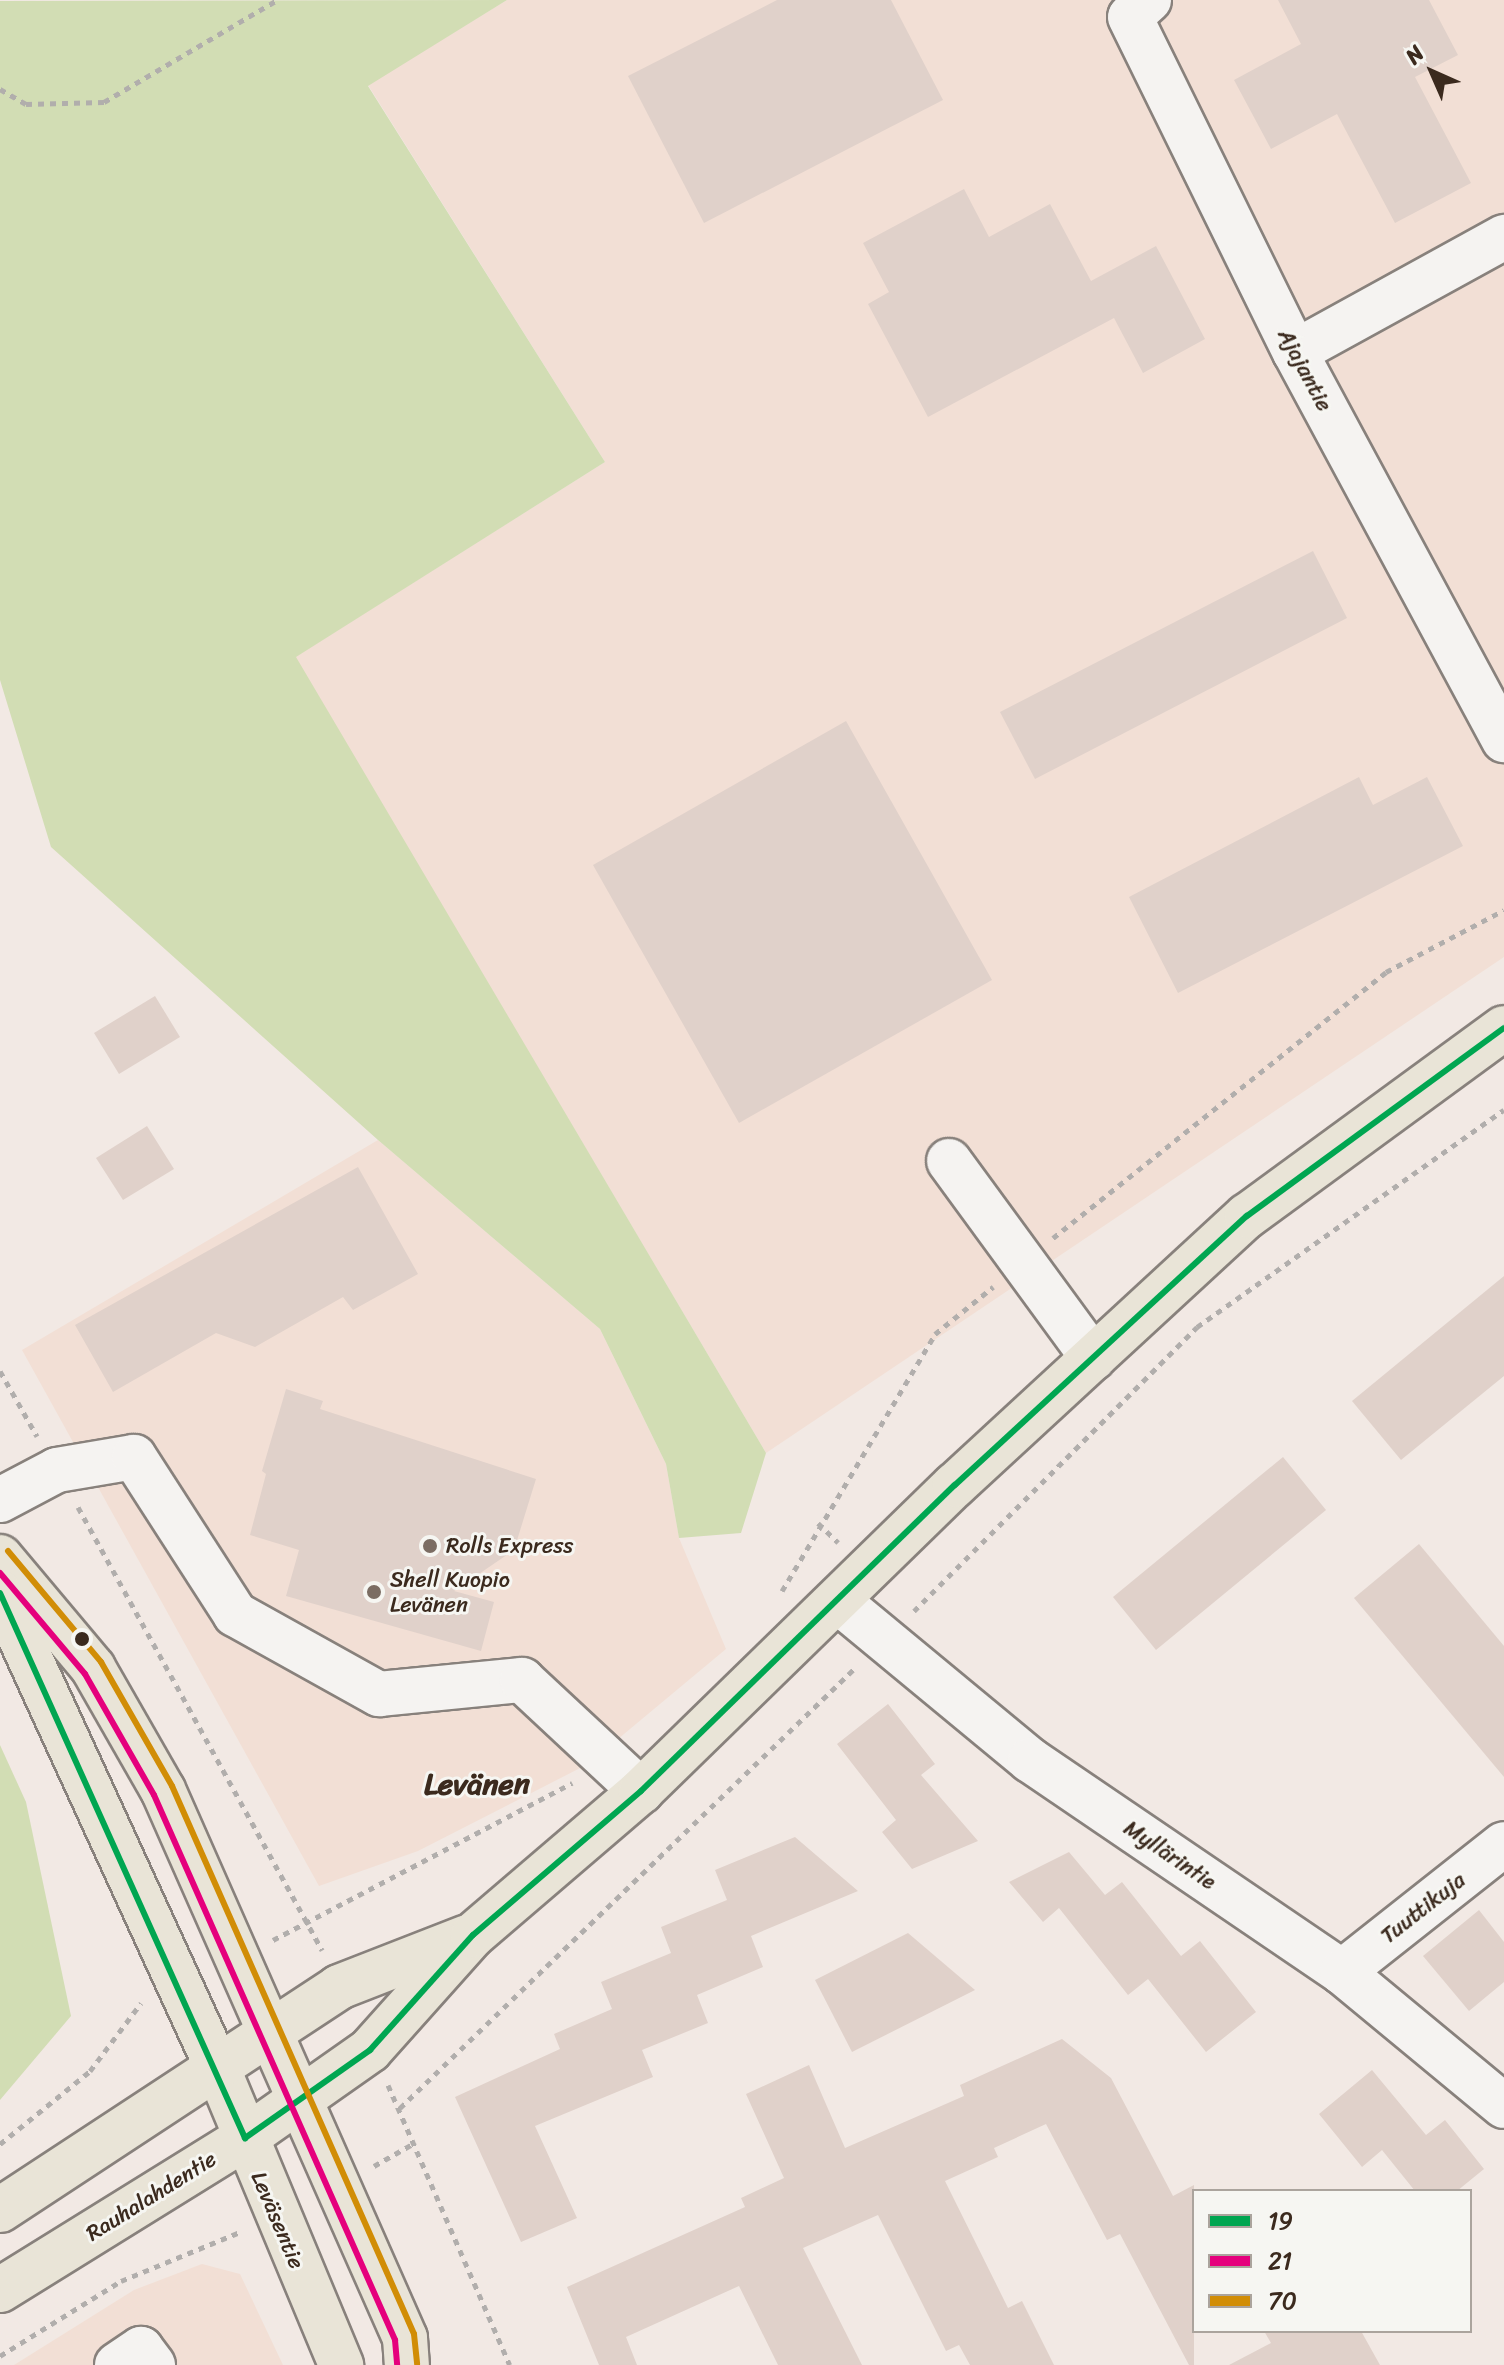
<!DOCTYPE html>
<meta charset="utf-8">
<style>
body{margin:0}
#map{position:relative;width:1504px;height:2365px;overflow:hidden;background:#f2e9e4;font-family:Sriracha,sans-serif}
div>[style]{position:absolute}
.built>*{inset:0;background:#f2dfd5}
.green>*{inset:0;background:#d2ddb4}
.building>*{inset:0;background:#e0d1ca}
.path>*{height:5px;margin-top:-2.5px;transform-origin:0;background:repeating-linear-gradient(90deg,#b1aeac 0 6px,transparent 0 12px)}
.roads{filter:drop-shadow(2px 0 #88817c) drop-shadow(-2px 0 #88817c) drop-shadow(0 2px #88817c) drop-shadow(0 -2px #88817c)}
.minor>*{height:44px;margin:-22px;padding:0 22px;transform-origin:22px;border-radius:22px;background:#f5f3f1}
.major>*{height:44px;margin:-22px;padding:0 22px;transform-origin:22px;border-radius:22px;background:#e9e4d7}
.bus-1>*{height:6px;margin:-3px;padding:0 3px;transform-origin:3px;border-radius:3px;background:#00a651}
.bus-2>*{height:6px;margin:-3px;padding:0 3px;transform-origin:3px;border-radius:3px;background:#e5007d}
.bus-3>*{height:6px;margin:-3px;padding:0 3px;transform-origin:3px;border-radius:3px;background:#d18d06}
.dots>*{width:22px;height:22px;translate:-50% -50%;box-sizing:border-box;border:4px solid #f6f6f2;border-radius:50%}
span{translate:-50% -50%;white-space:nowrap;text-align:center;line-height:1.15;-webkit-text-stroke:6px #f6f6f2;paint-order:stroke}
.street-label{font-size:22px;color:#3b2a1e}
.poi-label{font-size:22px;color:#3b2a1e}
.left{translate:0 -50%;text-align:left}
.district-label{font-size:30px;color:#3b2a1e;font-weight:700}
.legend{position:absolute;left:1192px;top:2189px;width:280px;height:144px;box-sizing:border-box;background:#f6f6f2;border:2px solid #aba49d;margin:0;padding:10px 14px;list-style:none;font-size:24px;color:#3b2a1e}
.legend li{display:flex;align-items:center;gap:16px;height:40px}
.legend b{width:40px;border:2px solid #aba49d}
.north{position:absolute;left:1392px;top:32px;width:80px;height:80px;-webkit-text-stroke:6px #f6f6f2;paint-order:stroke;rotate:315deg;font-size:22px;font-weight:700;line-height:32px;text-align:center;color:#3b2a1e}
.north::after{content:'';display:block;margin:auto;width:28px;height:36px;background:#3b2a1e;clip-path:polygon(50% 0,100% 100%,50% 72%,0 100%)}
</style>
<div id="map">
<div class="built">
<div style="clip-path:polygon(507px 0,1504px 0,1504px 957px,766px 1453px,295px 657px,605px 462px,368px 85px)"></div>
<div style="clip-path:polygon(378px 1140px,600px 1329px,666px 1464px,679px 1538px,726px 1649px,588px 1764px,418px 1851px,319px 1886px,22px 1350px)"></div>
<div style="clip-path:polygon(202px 2264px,240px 2274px,283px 2365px,14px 2365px,134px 2290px)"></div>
</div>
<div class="green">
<div style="clip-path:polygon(507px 0,368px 86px,605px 462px,296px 657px,766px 1453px,741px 1533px,679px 1538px,666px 1464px,600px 1329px,378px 1140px,51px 847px,0 680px,0 1px)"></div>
<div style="clip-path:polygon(0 1745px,26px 1802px,71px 2016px,0 2100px)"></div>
</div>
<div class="building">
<div style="clip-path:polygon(777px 0,891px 0,943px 100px,704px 223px,628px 76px)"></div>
<div style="clip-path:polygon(1278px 0,1429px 0,1458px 55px,1415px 77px,1471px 183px,1395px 223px,1337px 114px,1271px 149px,1234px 80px,1301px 44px)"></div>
<div style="clip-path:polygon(964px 189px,989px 237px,1050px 204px,1091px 281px,1156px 246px,1205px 339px,1143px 373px,1114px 318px,928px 417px,868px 304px,889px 292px,863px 243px)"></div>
<div style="clip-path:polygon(1313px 551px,1347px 618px,1035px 779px,1000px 712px)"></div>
<div style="clip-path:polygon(846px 721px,992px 980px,739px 1123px,593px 865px)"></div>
<div style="clip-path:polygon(1359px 777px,1373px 805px,1427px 777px,1463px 846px,1178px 993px,1129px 897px)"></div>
<div style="clip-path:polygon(155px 996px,180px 1037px,119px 1074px,94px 1033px)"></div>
<div style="clip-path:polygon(147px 1126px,174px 1169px,123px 1200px,96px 1158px)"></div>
<div style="clip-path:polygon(358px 1167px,418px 1274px,353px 1310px,343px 1297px,255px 1347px,216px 1333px,113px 1392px,75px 1325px)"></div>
<div style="clip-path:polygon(1504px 1276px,1504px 1376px,1401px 1460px,1352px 1401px)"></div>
<div style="clip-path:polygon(286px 1389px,323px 1401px,320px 1409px,536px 1479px,514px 1550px,454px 1591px,494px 1602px,481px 1651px,286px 1596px,299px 1550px,250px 1535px,266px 1474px,262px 1471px)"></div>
<div style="clip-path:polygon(1283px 1457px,1326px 1510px,1156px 1650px,1113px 1597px)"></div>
<div style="clip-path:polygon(1419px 1544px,1504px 1646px,1504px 1777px,1354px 1598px)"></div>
<div style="clip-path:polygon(888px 1704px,935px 1764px,921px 1775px,978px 1841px,912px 1869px,882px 1832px,896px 1820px,837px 1744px)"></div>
<div style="clip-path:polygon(795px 1837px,858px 1891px,751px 1936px,763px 1967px,697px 1995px,708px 2023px,642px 2050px,653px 2077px,535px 2126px,577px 2218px,521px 2242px,455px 2097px,560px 2049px,554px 2034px,612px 2009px,601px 1982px,671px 1953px,661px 1927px,727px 1900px,715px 1870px)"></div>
<div style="clip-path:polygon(1069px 1852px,1105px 1895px,1122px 1882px,1181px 1956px,1200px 1941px,1256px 2012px,1206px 2052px,1148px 1979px,1128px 1995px,1059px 1908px,1043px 1922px,1009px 1882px)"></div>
<div style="clip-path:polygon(1479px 1910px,1504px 1942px,1504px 1982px,1469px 2011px,1423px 1956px)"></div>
<div style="clip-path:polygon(908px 1933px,975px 1990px,852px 2052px,815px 1980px)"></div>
<div style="clip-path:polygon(1062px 2039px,1111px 2078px,1173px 2196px,1194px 2185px,1194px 2365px,1189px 2365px,1120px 2234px,1107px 2240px,1046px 2124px,994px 2148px,998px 2157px,945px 2181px,1008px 2308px,1022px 2301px,1054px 2365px,970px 2365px,959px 2345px,946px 2351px,878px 2215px,803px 2248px,862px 2365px,778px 2365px,739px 2286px,626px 2337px,637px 2365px,599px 2365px,567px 2287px,745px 2207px,741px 2198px,784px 2178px,746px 2094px,809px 2065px,845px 2148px,964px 2096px,960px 2085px)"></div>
<div style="clip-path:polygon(1372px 2070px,1426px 2135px,1445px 2120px,1484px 2169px,1457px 2191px,1415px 2191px,1382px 2150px,1362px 2167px,1319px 2114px)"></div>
<div style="clip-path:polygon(1264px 2331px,1361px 2331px,1380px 2365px,1229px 2365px,1271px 2343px)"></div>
</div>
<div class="path">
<div style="left:0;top:89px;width:30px;rotate:30deg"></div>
<div style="left:26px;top:104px;width:78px;rotate:-1.5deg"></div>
<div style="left:104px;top:102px;width:201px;rotate:-30.5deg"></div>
<div style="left:1053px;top:1238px;width:426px;rotate:-38.6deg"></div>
<div style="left:1386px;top:972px;width:133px;rotate:-27.7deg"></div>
<div style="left:0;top:1371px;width:75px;rotate:60.4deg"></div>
<div style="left:78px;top:1507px;width:506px;rotate:61.15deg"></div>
<div style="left:818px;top:1523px;width:28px;rotate:44deg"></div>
<div style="left:782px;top:1591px;width:299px;rotate:-59.2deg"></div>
<div style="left:935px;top:1334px;width:75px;rotate:-39deg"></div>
<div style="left:914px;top:1611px;width:401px;rotate:-45.1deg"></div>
<div style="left:1197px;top:1327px;width:376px;rotate:-35.3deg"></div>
<div style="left:273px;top:1940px;width:338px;rotate:-27.7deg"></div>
<div style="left:388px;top:2085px;width:305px;rotate:66.5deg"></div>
<div style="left:400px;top:2108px;width:634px;rotate:-44.04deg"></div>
<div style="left:0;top:2144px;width:116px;rotate:-39deg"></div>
<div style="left:90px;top:2071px;width:85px;rotate:-53.1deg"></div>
<div style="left:374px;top:2166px;width:48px;rotate:-29.7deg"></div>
<div style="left:0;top:2356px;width:142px;rotate:-31.8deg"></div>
<div style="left:121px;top:2281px;width:129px;rotate:-22.4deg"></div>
</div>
<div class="roads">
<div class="minor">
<div style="left:1149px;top:0;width:25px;rotate:138deg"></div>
<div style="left:1130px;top:17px;width:373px;rotate:63.8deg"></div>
<div style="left:1295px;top:352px;width:441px;rotate:61.7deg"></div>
<div style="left:1295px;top:352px;width:239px;rotate:-28.8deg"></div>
<div style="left:949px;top:1161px;width:244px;rotate:53.8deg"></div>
<div style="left:0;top:1500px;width:64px;rotate:-27.8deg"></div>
<div style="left:57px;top:1470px;width:78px;rotate:-9.6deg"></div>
<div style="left:134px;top:1457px;width:187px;rotate:57.2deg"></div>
<div style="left:235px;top:1614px;width:165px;rotate:29.1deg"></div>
<div style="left:379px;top:1694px;width:144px;rotate:-5.6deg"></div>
<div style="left:522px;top:1680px;width:163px;rotate:43deg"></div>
<div style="left:839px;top:1602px;width:248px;rotate:39.6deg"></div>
<div style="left:1030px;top:1760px;width:377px;rotate:34.2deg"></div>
<div style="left:1342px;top:1972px;width:210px;rotate:39.6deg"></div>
<div style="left:1342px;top:1972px;width:206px;rotate:-38.3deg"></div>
<div style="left:117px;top:2365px;width:29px;rotate:-34deg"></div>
<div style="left:141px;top:2349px;width:20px;rotate:53deg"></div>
</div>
<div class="major">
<div style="left:0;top:1557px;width:145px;rotate:50deg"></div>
<div style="left:93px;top:1668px;width:141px;rotate:60.2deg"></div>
<div style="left:163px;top:1790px;width:599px;rotate:66.17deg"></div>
<div style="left:405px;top:2338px;width:27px;rotate:86deg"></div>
<div style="left:0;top:1593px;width:524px;rotate:65.39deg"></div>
<div style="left:218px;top:2069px;width:321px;rotate:67.4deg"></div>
<div style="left:0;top:2210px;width:406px;rotate:-33.3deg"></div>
<div style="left:339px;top:1987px;width:137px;rotate:-21.3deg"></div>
<div style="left:0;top:2290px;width:288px;rotate:-31.8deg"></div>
<div style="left:245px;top:2138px;width:153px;rotate:-35.1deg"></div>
<div style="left:370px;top:2050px;width:154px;rotate:-48.2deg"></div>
<div style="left:473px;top:1935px;width:221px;rotate:-40.6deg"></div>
<div style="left:641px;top:1791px;width:438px;rotate:-44.3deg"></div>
<div style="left:955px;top:1485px;width:397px;rotate:-42.7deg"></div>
<div style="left:1247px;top:1216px;width:318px;rotate:-36.2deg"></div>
</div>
</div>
<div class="bus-1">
<div style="left:0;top:1593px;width:598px;rotate:65.79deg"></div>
<div style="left:245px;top:2138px;width:153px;rotate:-35.1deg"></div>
<div style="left:370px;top:2050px;width:154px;rotate:-48.2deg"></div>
<div style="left:473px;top:1935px;width:221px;rotate:-40.6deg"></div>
<div style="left:641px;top:1791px;width:438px;rotate:-44.3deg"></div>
<div style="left:955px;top:1485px;width:397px;rotate:-42.7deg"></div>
<div style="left:1247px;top:1216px;width:318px;rotate:-36.2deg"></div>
</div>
<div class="bus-2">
<div style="left:0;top:1573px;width:132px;rotate:49.9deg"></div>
<div style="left:85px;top:1674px;width:139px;rotate:60.3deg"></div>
<div style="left:154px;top:1795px;width:596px;rotate:66.14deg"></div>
<div style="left:395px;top:2340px;width:25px;rotate:85deg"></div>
</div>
<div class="bus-3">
<div style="left:8px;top:1551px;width:145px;rotate:50deg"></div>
<div style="left:101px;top:1662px;width:143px;rotate:60.2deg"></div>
<div style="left:172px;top:1786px;width:599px;rotate:66.17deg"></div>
<div style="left:414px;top:2334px;width:30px;rotate:84deg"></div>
</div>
<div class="dots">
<div style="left:430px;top:1546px;background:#7b6d63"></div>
<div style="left:374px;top:1592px;background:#7b6d63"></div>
<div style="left:82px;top:1639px;background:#3b2a1e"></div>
</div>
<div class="street-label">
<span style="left:1305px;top:370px;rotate:62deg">Ajajantie</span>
<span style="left:1170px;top:1855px;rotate:34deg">Myllärintie</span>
<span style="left:1423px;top:1908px;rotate:-38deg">Tuuttikuja</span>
<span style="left:151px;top:2196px;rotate:-32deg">Rauhalahdentie</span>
<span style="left:278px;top:2220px;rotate:67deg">Leväsentie</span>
</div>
<div class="poi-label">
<span class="left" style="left:446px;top:1546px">Rolls Express</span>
<span class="left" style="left:390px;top:1592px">Shell Kuopio<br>Levänen</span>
</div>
<div class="district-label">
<span style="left:477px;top:1784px">Levänen</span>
</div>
<ul class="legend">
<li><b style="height:10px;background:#00a651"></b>19</li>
<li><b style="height:10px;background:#e5007d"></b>21</li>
<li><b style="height:10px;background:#d18d06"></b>70</li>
</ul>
<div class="north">N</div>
</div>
